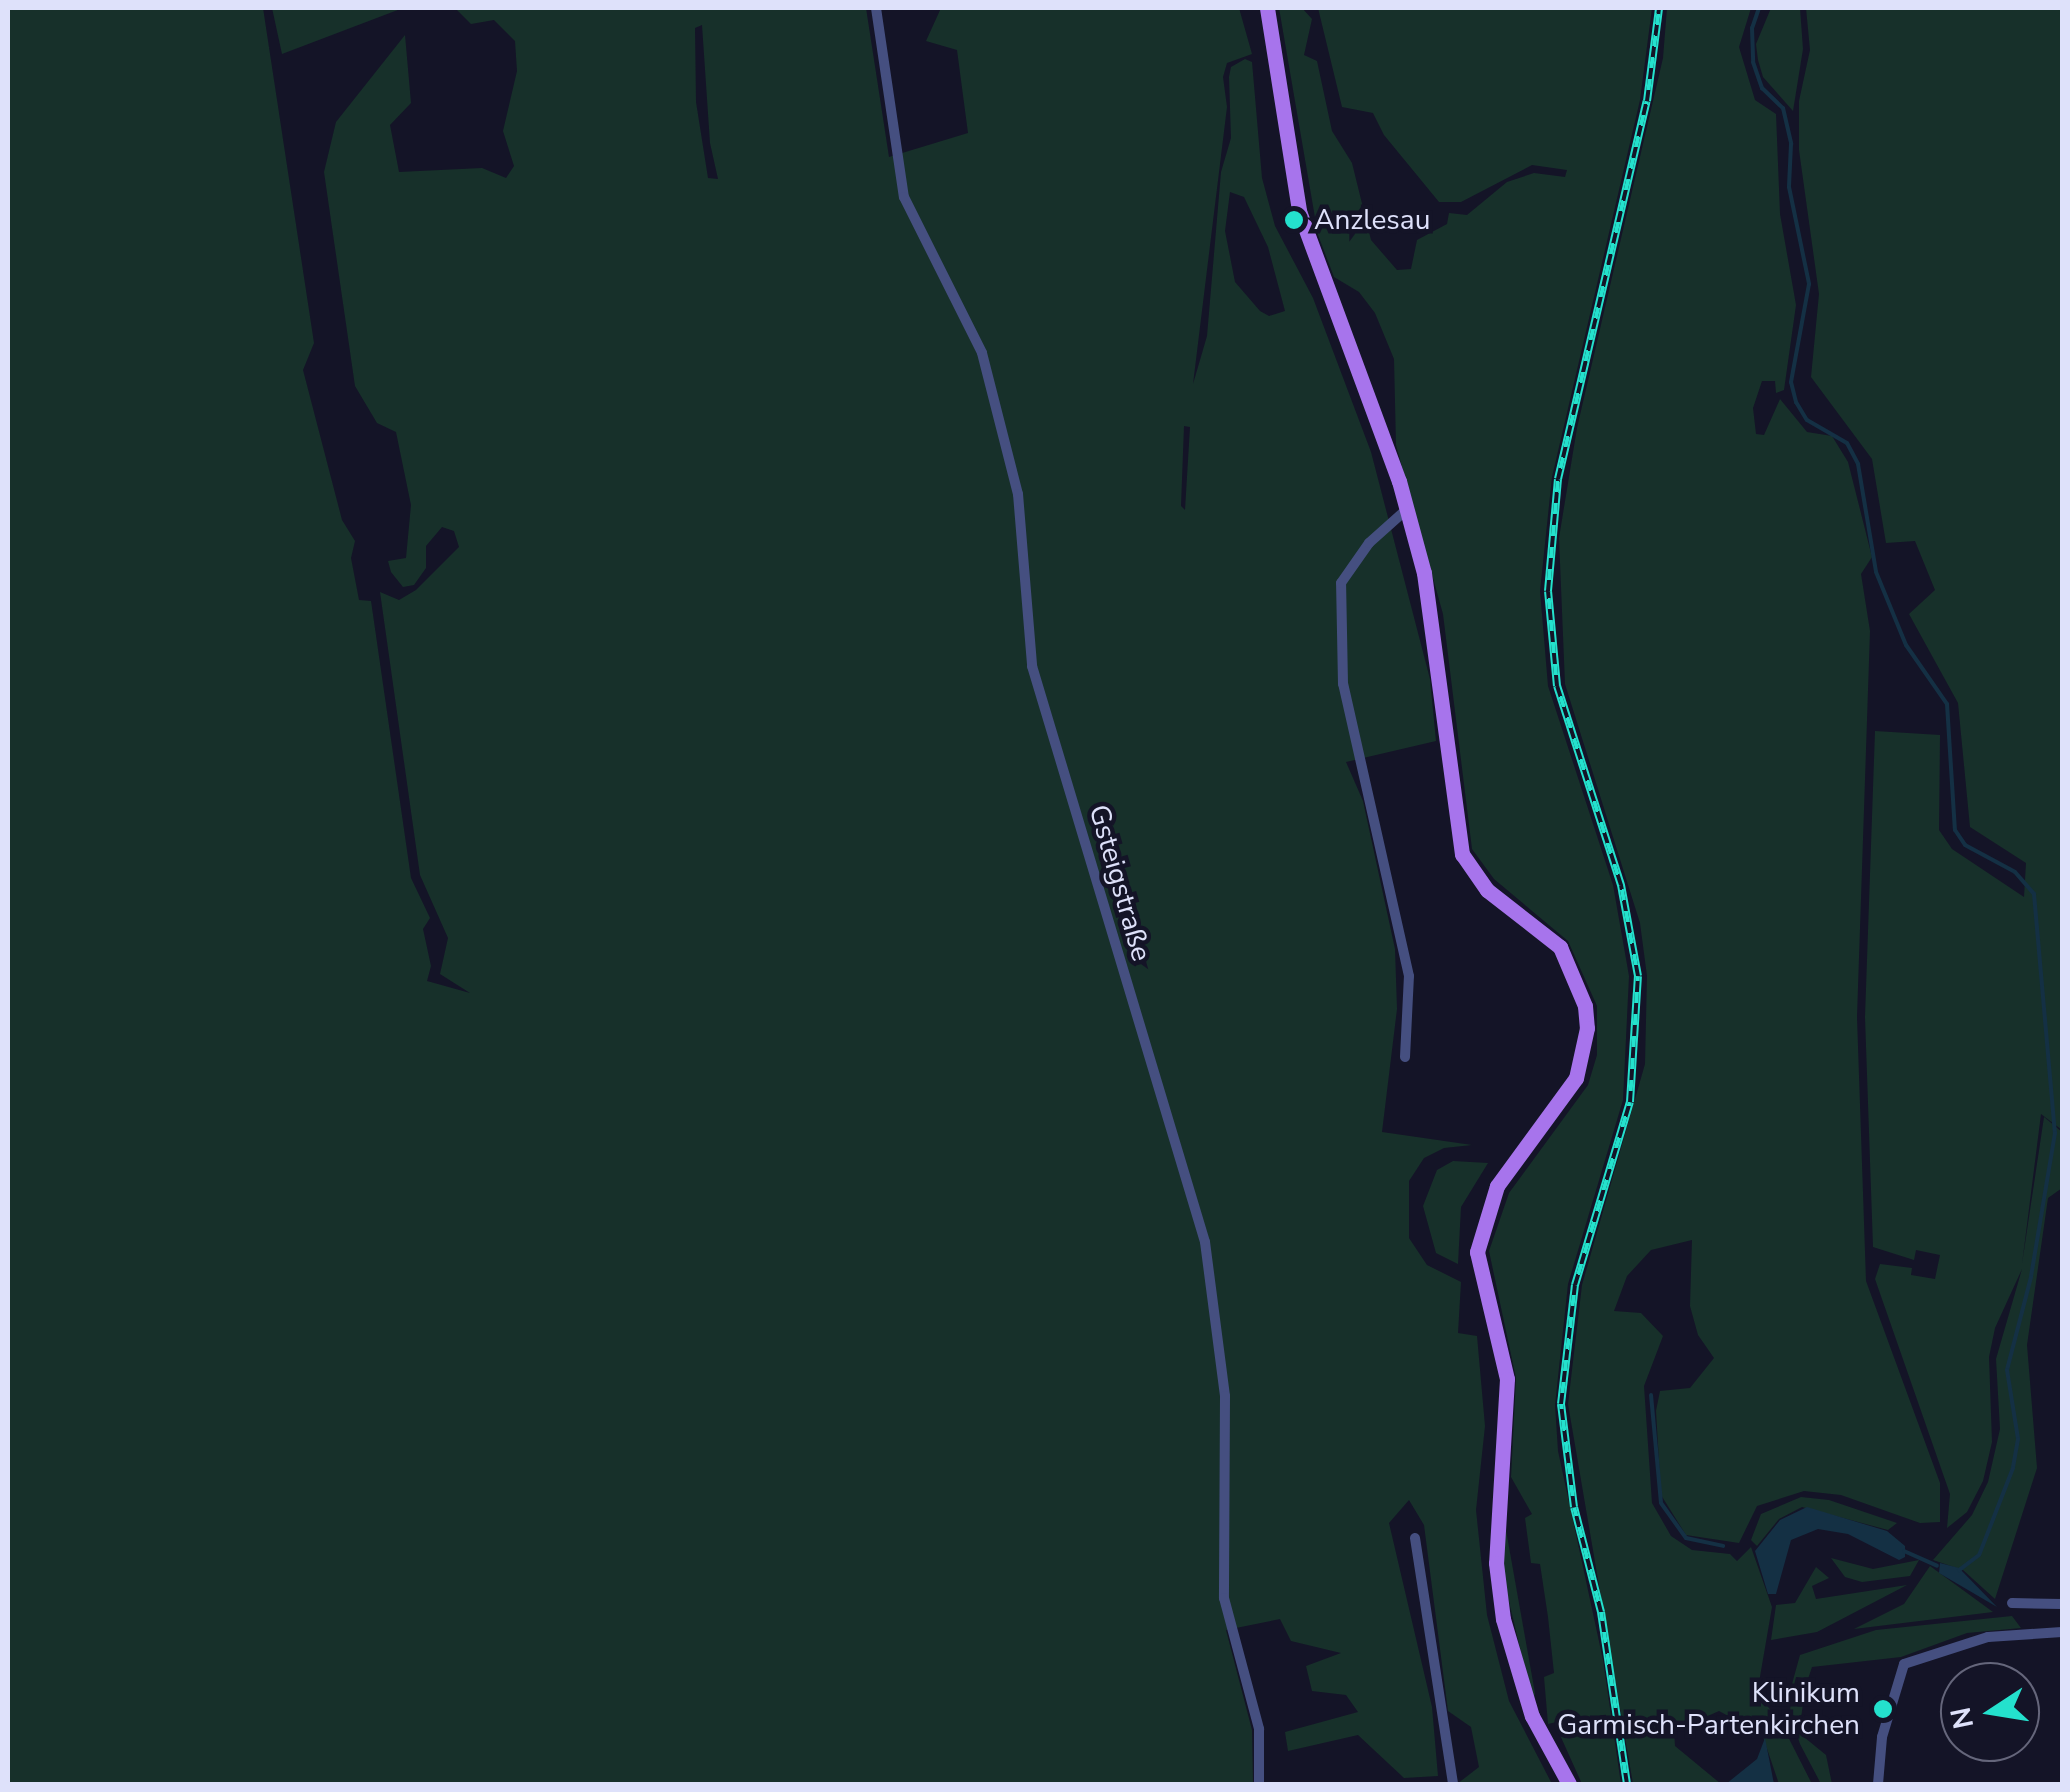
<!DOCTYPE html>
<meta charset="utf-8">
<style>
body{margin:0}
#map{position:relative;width:2070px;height:1792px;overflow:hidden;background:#141427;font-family:"Nunito Sans",sans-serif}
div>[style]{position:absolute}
.green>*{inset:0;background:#17302a}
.water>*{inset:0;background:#143044}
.stream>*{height:4px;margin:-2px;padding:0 2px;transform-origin:2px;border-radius:2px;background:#143044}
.minor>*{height:10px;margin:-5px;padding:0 5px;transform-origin:5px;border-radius:5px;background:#454f80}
.primary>*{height:15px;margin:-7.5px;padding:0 7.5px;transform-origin:7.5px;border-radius:7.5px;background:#a774ec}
.rail>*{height:8px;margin-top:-4px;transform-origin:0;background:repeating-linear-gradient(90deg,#141427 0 11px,#24e1cd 0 22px);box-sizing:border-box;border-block:2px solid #24e1cd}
.dots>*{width:28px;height:28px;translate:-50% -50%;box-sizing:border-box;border:5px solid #141427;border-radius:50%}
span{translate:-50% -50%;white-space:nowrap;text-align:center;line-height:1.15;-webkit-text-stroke:9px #141427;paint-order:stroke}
.poi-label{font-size:28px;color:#dee1fa}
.left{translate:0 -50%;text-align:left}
.right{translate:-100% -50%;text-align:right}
.street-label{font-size:28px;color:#dee1fa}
.frame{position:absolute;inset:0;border:10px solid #dee1fa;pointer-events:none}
.north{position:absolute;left:1940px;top:1662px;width:100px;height:100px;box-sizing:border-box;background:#141427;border:2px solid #65667b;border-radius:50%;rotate:258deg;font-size:28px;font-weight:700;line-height:40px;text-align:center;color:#dee1fa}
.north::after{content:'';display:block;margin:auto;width:35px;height:45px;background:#24e1cd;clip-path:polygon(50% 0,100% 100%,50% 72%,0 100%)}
</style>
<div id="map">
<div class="green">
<div style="clip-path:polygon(evenodd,8px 8px,263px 8px,314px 343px,303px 370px,342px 520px,355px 541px,351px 558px,359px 600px,371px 601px,411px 878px,430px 918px,423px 929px,431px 966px,427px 981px,470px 993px,440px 974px,448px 938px,420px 875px,380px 592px,399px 600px,416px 590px,459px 547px,454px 531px,442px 527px,426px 546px,426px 568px,414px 585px,403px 587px,391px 572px,388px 561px,406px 558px,411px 505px,396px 432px,377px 423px,355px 386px,324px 172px,336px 122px,405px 35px,411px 103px,390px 125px,399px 172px,482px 168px,506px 178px,514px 166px,503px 131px,517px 71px,515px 41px,494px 20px,471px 24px,455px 8px,866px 8px,889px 157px,968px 133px,957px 50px,926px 41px,941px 8px,1239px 8px,1252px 54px,1227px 63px,1223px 77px,1227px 107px,1193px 384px,1207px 336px,1221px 172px,1231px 138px,1229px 77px,1231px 67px,1245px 59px,1252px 62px,1262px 178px,1275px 226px,1313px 298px,1371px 452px,1430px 679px,1436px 741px,1346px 762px,1363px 801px,1395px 949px,1397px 1009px,1382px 1132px,1472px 1145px,1444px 1148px,1424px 1158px,1409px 1181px,1409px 1238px,1427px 1265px,1461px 1282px,1458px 1333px,1477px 1336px,1485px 1426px,1476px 1510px,1487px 1615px,1509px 1701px,1552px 1784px,1457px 1784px,1479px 1767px,1471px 1727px,1448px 1711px,1424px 1525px,1409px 1500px,1389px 1523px,1432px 1707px,1438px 1776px,1404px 1778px,1358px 1735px,1288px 1751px,1285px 1732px,1358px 1712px,1346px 1695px,1312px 1691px,1306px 1666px,1341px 1653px,1291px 1641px,1280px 1619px,1226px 1630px,1252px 1730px,1253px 1784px,8px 1784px,8px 8px,702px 25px,710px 143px,718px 179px,708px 178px,696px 102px,695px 28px,702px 25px,8px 8px,1230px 192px,1244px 197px,1268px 247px,1285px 311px,1269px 316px,1260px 311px,1235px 282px,1225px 231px,1230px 192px,8px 8px,1184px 426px,1190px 427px,1185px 510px,1181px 506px,1184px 426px)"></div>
<div style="clip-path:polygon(272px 8px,403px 8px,282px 54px)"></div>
<div style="clip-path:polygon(1279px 8px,1302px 8px,1312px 19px,1304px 55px,1317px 61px,1332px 131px,1352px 163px,1371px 240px,1397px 270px,1411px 269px,1417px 240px,1447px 224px,1449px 213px,1467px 215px,1507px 182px,1534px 173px,1565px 177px,1567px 170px,1532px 165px,1461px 202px,1439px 202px,1384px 135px,1373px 113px,1342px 107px,1318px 8px,1652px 8px,1640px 100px,1552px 477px,1540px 591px,1548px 686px,1613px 885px,1629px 976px,1623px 1100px,1568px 1284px,1555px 1405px,1558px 1451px,1603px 1660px,1621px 1784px,1582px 1784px,1560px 1735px,1565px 1720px,1548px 1724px,1544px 1677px,1554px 1673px,1548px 1617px,1540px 1564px,1531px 1563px,1525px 1518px,1532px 1514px,1511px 1477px,1516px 1378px,1489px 1251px,1509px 1193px,1588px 1085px,1597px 1055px,1597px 1006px,1568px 941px,1494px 879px,1472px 849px,1443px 614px,1396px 445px,1394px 359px,1375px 313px,1359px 292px,1334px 277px,1318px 235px)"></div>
<div style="clip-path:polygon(1667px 8px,1751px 8px,1739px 47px,1755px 100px,1776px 114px,1780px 214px,1796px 305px,1784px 390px,1776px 393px,1775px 381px,1762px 381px,1753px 408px,1756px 434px,1764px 435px,1780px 399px,1807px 432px,1832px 436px,1848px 462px,1872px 557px,1861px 574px,1870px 631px,1857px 1017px,1866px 1281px,1940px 1483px,1940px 1522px,1920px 1523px,1841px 1495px,1804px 1491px,1757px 1506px,1739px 1543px,1686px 1535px,1661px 1495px,1656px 1411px,1660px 1391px,1690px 1388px,1714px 1358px,1698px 1335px,1690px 1306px,1692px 1240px,1651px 1250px,1627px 1276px,1614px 1311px,1641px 1313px,1663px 1336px,1644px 1386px,1652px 1503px,1671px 1536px,1692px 1550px,1730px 1554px,1737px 1561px,1751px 1547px,1772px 1607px,1757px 1694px,1780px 1721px,1812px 1784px,1779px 1784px,1762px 1734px,1719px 1711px,1674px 1731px,1675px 1746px,1721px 1784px,1633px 1784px,1568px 1404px,1582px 1285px,1645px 1064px,1647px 976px,1640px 923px,1565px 684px,1559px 538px,1577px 428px,1663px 58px)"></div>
<div style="clip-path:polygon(1771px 8px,1800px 8px,1803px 49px,1793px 111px,1763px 77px,1758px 60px,1756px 44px)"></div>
<div style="clip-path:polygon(1806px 8px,2062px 8px,2062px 1130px,2041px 1114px,2022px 1264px,2044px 1117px,2062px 1132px,2062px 1188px,2048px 1198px,2027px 1345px,2037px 1468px,1995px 1599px,1963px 1570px,1933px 1560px,1972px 1515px,1988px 1482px,2000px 1429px,1996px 1359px,2022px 1269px,1995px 1328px,1989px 1357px,1992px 1442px,1983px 1481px,1967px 1512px,1947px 1528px,1950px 1494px,1875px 1279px,1880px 1264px,1912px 1268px,1911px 1275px,1935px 1279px,1940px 1255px,1916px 1250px,1914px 1260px,1873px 1247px,1865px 1017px,1875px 731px,1940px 735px,1939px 830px,1952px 849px,2024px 897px,2026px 863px,1970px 827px,1958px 703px,1909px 614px,1935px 590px,1915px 541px,1886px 543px,1872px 459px,1811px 377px,1819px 294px,1799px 150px,1799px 101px,1810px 50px)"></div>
<div style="clip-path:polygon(1453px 1161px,1488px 1163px,1461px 1207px,1458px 1264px,1436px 1253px,1423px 1206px,1437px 1170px)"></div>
<div style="clip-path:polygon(1801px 1497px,1829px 1500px,1897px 1523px,1888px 1530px,1802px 1507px,1779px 1519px,1757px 1546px,1751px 1540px,1761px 1514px)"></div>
<div style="clip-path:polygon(1501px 1502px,1535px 1693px,1533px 1703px,1502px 1572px)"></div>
<div style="clip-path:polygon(1831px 1558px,1873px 1569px,1919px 1560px,1910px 1576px,1862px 1582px,1845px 1577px)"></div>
<div style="clip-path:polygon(1930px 1566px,1993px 1612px,1854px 1629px,1904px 1604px)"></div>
<div style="clip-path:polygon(1816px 1567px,1829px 1578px,1812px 1586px,1816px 1599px,1907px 1585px,1817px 1632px,1771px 1640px,1776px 1605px,1795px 1603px)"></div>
<div style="clip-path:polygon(2012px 1616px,2021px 1628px,1967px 1633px,1901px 1657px,1812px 1667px,1808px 1679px,1796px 1677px,1794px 1685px,1805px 1689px,1799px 1733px,1826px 1755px,1832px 1784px,1821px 1784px,1800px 1744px,1790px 1713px,1792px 1684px,1800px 1655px,1876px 1630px)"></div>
</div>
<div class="water">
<div style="clip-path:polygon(1807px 1507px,1887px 1531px,1905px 1546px,1905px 1557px,1899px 1560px,1848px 1534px,1818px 1529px,1791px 1540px,1776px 1594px,1768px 1594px,1755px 1551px,1780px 1520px)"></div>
<div style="clip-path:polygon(1940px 1563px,1959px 1568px,1997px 1607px,1939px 1573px)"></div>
<div style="clip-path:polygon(1765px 1738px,1774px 1784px,1726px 1784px,1757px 1759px)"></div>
</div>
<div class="stream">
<div style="left:1759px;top:8px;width:21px;rotate:109deg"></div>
<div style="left:1752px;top:28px;width:34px;rotate:88deg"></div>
<div style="left:1753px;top:62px;width:28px;rotate:71deg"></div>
<div style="left:1762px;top:88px;width:29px;rotate:44deg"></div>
<div style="left:1783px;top:108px;width:37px;rotate:77deg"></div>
<div style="left:1791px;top:144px;width:43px;rotate:92.7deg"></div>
<div style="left:1789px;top:187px;width:99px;rotate:78.3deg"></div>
<div style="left:1809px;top:284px;width:100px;rotate:100.4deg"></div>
<div style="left:1791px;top:382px;width:21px;rotate:76deg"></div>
<div style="left:1796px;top:402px;width:21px;rotate:59deg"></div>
<div style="left:1807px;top:420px;width:46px;rotate:29.9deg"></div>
<div style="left:1847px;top:443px;width:24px;rotate:62deg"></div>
<div style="left:1858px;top:464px;width:109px;rotate:80.5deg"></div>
<div style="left:1876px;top:572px;width:79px;rotate:67.7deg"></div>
<div style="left:1906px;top:645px;width:72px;rotate:55.2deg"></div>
<div style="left:1947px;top:704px;width:126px;rotate:86.4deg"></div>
<div style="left:1955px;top:830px;width:18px;rotate:56deg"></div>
<div style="left:1965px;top:845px;width:57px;rotate:28.4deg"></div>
<div style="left:2015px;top:872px;width:29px;rotate:49deg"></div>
<div style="left:2034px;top:894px;width:240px;rotate:85deg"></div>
<div style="left:2055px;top:1133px;width:146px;rotate:99.5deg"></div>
<div style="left:2031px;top:1277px;width:96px;rotate:104.5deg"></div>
<div style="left:2007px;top:1370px;width:70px;rotate:80.9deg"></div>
<div style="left:2018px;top:1439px;width:29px;rotate:100deg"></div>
<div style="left:2013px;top:1468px;width:93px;rotate:111.3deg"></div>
<div style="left:1979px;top:1555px;width:25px;rotate:143deg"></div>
<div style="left:1651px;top:1395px;width:108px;rotate:84.7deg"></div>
<div style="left:1661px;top:1503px;width:43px;rotate:54.5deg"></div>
<div style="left:1686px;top:1538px;width:38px;rotate:12deg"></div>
<div style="left:1904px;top:1551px;width:36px;rotate:24deg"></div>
</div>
<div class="minor">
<div style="left:876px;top:8px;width:191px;rotate:81.6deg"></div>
<div style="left:904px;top:197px;width:174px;rotate:63.4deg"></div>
<div style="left:982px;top:353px;width:146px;rotate:75.7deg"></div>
<div style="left:1018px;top:494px;width:173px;rotate:85.3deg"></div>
<div style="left:1032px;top:666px;width:601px;rotate:73.28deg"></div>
<div style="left:1205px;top:1242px;width:155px;rotate:82.6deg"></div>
<div style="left:1225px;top:1396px;width:202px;rotate:90.3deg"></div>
<div style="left:1224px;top:1598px;width:136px;rotate:75deg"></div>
<div style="left:1259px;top:1729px;width:55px;rotate:90deg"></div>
<div style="left:1405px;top:1057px;width:81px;rotate:-87.2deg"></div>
<div style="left:1409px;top:976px;width:299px;rotate:-102.7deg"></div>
<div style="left:1343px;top:684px;width:101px;rotate:-91.1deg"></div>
<div style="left:1341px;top:583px;width:49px;rotate:-55deg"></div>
<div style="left:1369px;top:543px;width:51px;rotate:-41.8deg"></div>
<div style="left:1415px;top:1538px;width:249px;rotate:81.2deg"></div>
<div style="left:2012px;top:1603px;width:50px;rotate:1.1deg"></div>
<div style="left:1878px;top:1784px;width:47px;rotate:-85.1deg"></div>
<div style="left:1882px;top:1737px;width:76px;rotate:-73.2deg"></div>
<div style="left:1904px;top:1664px;width:88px;rotate:-17.8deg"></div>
<div style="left:1988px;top:1637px;width:74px;rotate:-3.9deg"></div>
</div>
<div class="primary">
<div style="left:1267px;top:8px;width:206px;rotate:81deg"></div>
<div style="left:1299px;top:211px;width:288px;rotate:69.7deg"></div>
<div style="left:1399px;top:481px;width:95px;rotate:74.8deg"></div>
<div style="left:1424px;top:573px;width:284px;rotate:82.3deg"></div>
<div style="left:1462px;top:854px;width:44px;rotate:55.2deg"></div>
<div style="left:1487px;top:890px;width:93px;rotate:38deg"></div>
<div style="left:1560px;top:947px;width:64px;rotate:67deg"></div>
<div style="left:1585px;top:1006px;width:22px;rotate:85deg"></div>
<div style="left:1587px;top:1028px;width:51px;rotate:102.4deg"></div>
<div style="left:1576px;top:1078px;width:134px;rotate:126.2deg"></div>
<div style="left:1497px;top:1186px;width:69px;rotate:106.9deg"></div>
<div style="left:1477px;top:1252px;width:130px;rotate:76.7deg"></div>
<div style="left:1507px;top:1379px;width:184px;rotate:93.4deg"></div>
<div style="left:1496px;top:1563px;width:56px;rotate:82.9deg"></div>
<div style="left:1503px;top:1619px;width:101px;rotate:73.4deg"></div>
<div style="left:1532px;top:1716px;width:77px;rotate:61.4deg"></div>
</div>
<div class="rail">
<div style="left:1627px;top:1784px;width:174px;rotate:-98.6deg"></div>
<div style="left:1601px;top:1612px;width:108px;rotate:-104.4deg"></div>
<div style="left:1574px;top:1507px;width:104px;rotate:-97.2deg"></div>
<div style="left:1561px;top:1404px;width:120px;rotate:-83.3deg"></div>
<div style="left:1575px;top:1285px;width:191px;rotate:-73.3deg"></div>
<div style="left:1630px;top:1102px;width:126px;rotate:-86.4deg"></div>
<div style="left:1638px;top:976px;width:93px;rotate:-100.6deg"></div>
<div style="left:1621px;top:885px;width:209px;rotate:-107.8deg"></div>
<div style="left:1557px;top:686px;width:95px;rotate:-95.4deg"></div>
<div style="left:1548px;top:591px;width:112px;rotate:-84.9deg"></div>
<div style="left:1558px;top:479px;width:388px;rotate:-76.8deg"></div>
<div style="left:1647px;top:101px;width:94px;rotate:-82.6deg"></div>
</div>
<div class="dots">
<div style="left:1294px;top:220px;background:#24e1cd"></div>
<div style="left:1883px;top:1709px;background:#24e1cd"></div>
</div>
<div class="poi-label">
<span class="left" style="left:1314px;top:220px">Anzlesau</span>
<span class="right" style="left:1860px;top:1709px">Klinikum<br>Garmisch-Partenkirchen</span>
</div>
<div class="street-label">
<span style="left:1120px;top:883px;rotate:74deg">Gsteigstraße</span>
</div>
<div class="frame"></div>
<div class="north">N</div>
</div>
